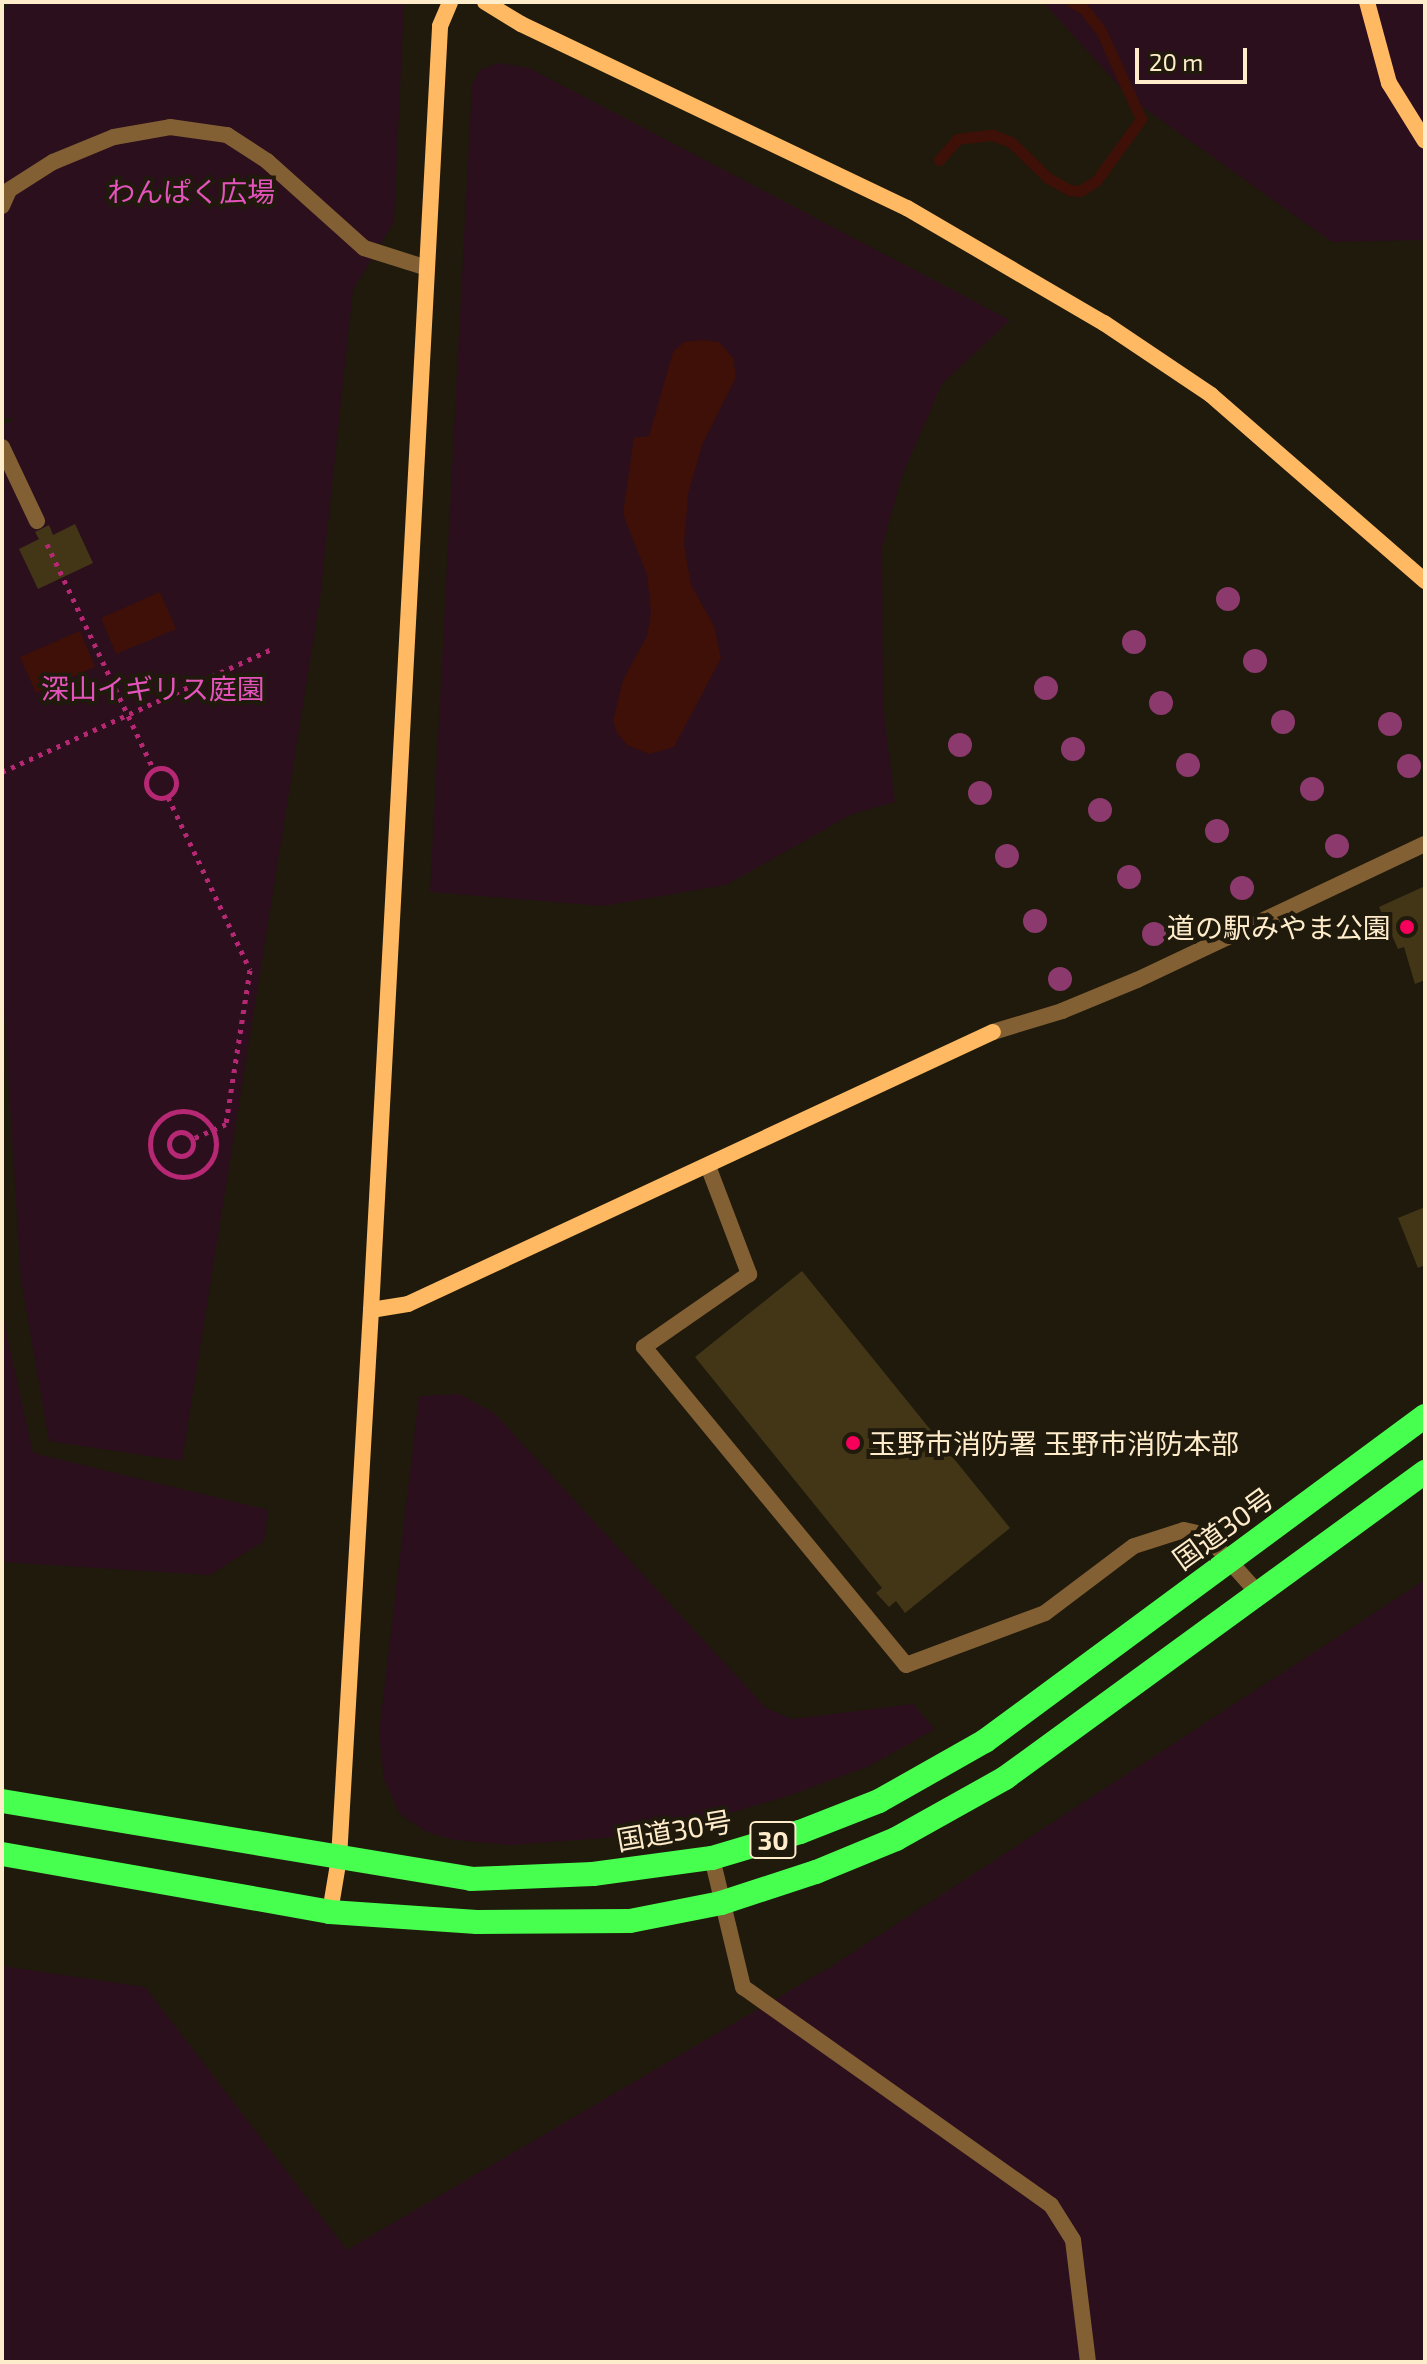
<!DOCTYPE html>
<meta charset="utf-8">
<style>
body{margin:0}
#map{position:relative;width:1427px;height:2364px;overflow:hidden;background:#201a0c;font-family:"Exo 2","Noto Sans JP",sans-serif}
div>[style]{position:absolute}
.green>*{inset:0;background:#2b0f1d}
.water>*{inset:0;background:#3e1007}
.stream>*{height:11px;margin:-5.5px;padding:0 5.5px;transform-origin:5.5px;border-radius:5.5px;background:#3e1007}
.building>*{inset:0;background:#423617}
.path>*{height:5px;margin-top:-2.5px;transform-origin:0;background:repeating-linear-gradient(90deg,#b62874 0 4px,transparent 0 10px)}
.path>.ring{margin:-2.5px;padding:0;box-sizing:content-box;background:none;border:5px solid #b62874;border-radius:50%}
.lane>*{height:16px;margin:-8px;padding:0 8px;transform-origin:8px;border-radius:8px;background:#826034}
.street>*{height:16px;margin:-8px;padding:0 8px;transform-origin:8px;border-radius:8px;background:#826034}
.secondary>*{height:16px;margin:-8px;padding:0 8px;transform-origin:8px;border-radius:8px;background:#ffb962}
.highway>*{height:24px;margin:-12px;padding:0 12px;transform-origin:12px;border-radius:12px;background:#46ff4f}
.trees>*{width:24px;height:24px;margin:-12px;border-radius:50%;background:#8c396d}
.dots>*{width:22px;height:22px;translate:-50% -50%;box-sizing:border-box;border:4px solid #201a0c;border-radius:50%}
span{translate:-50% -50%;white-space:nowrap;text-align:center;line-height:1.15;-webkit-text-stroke:8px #201a0c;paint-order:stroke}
.shield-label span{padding:2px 6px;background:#201a0c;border:2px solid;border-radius:6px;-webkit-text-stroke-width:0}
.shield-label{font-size:26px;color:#ffeccb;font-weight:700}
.park-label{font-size:28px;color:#e452bc}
.poi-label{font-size:28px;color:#ffeccb}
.right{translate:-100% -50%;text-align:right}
.left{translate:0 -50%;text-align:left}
.street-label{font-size:28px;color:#ffeccb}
.frame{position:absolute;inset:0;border:4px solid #ffeccb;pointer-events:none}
.scale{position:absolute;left:1135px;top:48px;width:112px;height:36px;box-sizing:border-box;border:4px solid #ffeccb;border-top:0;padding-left:10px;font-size:24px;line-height:28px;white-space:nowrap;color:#ffeccb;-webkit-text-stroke:6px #201a0c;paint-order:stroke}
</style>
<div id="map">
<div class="green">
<div style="clip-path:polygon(9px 2px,404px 2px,394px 222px,353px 290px,320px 599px,182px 1461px,49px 1441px,21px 1280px,2px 977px,2px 426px,15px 419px,2px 417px,2px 16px)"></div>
<div style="clip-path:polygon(1043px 2px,1425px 2px,1425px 240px,1332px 242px,1130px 98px)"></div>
<div style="clip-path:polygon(499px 63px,529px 68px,1010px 320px,942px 384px,902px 476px,882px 547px,883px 706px,895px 802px,852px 814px,726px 885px,603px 906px,430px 892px,472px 84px,480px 70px)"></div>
<div style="clip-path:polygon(2px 1312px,33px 1453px,268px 1510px,264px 1541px,210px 1575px,2px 1562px)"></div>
<div style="clip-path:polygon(459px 1394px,494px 1413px,766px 1708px,792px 1719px,913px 1704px,935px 1729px,869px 1766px,785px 1797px,699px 1822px,605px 1838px,510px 1845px,455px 1840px,427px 1832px,400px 1814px,384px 1779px,379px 1733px,419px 1396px)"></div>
<div style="clip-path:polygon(1425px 1580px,1425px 2362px,2px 2362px,2px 1966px,145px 1987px,347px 2250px,832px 1966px)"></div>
</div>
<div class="water">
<div style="clip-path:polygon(702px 340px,719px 342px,733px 358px,736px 377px,702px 445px,688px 494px,684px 545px,691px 585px,714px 626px,721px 658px,674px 747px,649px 754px,627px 745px,617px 733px,613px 721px,623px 680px,647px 636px,651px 612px,647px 575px,623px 514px,634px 438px,649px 436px,673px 352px,684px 342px)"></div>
<div style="clip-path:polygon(160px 592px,176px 629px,116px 654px,101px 618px)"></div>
<div style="clip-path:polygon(80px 631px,95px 667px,36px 693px,20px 657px)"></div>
</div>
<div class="stream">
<div style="left:939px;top:160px;width:28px;rotate:-49deg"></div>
<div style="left:957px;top:139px;width:35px;rotate:-7deg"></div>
<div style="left:992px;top:135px;width:20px;rotate:20deg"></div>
<div style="left:1011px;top:142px;width:52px;rotate:44.2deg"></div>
<div style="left:1048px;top:178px;width:25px;rotate:29deg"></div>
<div style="left:1070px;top:190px;width:10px;rotate:6deg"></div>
<div style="left:1080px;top:191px;width:19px;rotate:-32deg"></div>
<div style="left:1096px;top:181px;width:77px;rotate:-54deg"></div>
<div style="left:1141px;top:119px;width:97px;rotate:-114.4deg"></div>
<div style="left:1101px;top:31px;width:28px;rotate:-128deg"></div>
<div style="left:1084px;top:9px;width:14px;rotate:-150deg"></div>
</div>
<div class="building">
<div style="clip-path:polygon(75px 524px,93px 563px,38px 589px,19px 549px,39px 539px,35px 532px,49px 525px,53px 535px)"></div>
<div style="clip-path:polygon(1425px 886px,1425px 980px,1415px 984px,1404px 947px,1398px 949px,1379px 907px)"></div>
<div style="clip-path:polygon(1425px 1207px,1425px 1265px,1418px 1268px,1398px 1218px)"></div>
<div style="clip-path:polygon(802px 1271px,1010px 1528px,905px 1613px,896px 1601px,889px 1607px,876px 1593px,882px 1588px,695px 1357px)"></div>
</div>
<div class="path">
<div style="left:47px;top:544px;width:250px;rotate:64.7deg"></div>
<div class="ring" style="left:146px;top:768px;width:25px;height:25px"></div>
<div style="left:2px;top:772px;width:297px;rotate:-24.5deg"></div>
<div style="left:168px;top:797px;width:191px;rotate:64.6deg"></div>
<div style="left:250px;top:970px;width:156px;rotate:98.9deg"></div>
<div style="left:226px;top:1124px;width:37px;rotate:156deg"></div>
<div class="ring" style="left:150px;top:1111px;width:61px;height:61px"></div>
<div class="ring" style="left:169px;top:1132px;width:19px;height:19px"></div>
</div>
<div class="lane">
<div style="left:2px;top:206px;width:17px;rotate:-66deg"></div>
<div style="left:9px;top:190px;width:52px;rotate:-32.5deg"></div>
<div style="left:53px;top:162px;width:66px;rotate:-22.3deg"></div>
<div style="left:114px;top:137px;width:57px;rotate:-10.1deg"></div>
<div style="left:170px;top:127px;width:58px;rotate:8deg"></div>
<div style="left:227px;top:135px;width:48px;rotate:33deg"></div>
<div style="left:267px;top:161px;width:130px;rotate:41.9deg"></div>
<div style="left:364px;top:248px;width:66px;rotate:17.6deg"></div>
<div style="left:2px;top:447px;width:82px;rotate:64.7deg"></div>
<div style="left:993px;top:1032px;width:72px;rotate:-16.9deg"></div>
<div style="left:1062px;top:1011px;width:81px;rotate:-22.5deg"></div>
<div style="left:1137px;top:980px;width:318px;rotate:-25.3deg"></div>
<div style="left:708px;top:1166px;width:116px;rotate:69.2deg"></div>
<div style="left:749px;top:1274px;width:128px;rotate:145.2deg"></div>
<div style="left:644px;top:1347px;width:412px;rotate:50.5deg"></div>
<div style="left:906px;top:1665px;width:148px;rotate:-20.5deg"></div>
<div style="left:1045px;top:1613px;width:111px;rotate:-37deg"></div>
<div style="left:1134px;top:1546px;width:52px;rotate:-17.7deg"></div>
<div style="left:1184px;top:1530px;width:23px;rotate:13deg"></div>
<div style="left:1206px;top:1535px;width:78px;rotate:48.1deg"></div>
</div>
<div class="street">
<div style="left:712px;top:1858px;width:133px;rotate:76.5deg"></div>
<div style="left:743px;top:1987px;width:377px;rotate:35.3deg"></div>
<div style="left:1051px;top:2205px;width:41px;rotate:57.8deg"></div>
<div style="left:1073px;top:2240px;width:123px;rotate:83deg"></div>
</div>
<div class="secondary">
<div style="left:485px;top:2px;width:42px;rotate:31.4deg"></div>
<div style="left:521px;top:24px;width:428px;rotate:25.5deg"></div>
<div style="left:907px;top:208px;width:228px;rotate:30.3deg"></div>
<div style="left:1104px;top:323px;width:129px;rotate:33.9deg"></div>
<div style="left:1211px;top:395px;width:284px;rotate:41deg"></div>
<div style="left:1367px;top:2px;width:84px;rotate:74.8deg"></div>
<div style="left:1389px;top:83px;width:68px;rotate:58.2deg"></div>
<div style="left:371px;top:1310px;width:37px;rotate:-9deg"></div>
<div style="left:408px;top:1304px;width:645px;rotate:-24.94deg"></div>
<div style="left:330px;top:1912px;width:55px;rotate:-80.5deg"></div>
<div style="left:339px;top:1858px;width:549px;rotate:-86.66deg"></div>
<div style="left:371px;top:1310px;width:1286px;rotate:-86.92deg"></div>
<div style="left:440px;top:26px;width:26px;rotate:-67deg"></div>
</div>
<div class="highway">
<div style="left:2px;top:1801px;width:475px;rotate:9.4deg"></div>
<div style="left:471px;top:1879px;width:122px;rotate:-2.3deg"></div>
<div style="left:593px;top:1874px;width:120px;rotate:-7.7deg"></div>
<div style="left:712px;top:1858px;width:92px;rotate:-16.5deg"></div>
<div style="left:800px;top:1832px;width:85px;rotate:-21.4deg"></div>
<div style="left:879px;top:1801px;width:122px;rotate:-29.5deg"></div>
<div style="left:985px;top:1741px;width:547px;rotate:-36.45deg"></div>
<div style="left:2px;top:1854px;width:333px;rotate:10deg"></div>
<div style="left:330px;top:1912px;width:147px;rotate:3.9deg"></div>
<div style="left:477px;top:1922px;width:153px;rotate:-0.4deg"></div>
<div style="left:630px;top:1921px;width:93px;rotate:-11.2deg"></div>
<div style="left:721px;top:1903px;width:100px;rotate:-18.1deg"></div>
<div style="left:816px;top:1872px;width:87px;rotate:-22.4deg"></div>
<div style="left:896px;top:1839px;width:125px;rotate:-29.2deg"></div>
<div style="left:1005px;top:1778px;width:520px;rotate:-36.08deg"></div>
</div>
<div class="trees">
<div style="left:1228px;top:599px"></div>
<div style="left:1134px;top:642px"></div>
<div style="left:1255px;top:661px"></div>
<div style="left:1046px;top:688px"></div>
<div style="left:1161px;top:703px"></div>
<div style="left:1283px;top:722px"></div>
<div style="left:1390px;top:724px"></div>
<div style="left:960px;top:745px"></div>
<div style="left:1073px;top:749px"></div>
<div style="left:1188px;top:765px"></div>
<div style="left:1409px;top:766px"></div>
<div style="left:1312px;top:789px"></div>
<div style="left:980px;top:793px"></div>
<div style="left:1100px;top:810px"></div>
<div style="left:1217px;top:831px"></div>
<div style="left:1337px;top:846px"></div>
<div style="left:1007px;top:856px"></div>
<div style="left:1129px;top:877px"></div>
<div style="left:1242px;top:888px"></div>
<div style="left:1035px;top:921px"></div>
<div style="left:1154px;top:934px"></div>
<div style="left:1060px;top:979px"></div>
</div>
<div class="dots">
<div style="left:1407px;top:927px;background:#f6005c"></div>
<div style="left:853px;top:1443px;background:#f6005c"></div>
</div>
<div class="shield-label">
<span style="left:773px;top:1840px">30</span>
</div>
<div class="park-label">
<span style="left:191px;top:191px">わんぱく広場</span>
<span style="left:153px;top:688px">深山イギリス庭園</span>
</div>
<div class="poi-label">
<span class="right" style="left:1391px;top:927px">道の駅みやま公園</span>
<span class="left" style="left:869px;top:1443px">玉野市消防署 玉野市消防本部</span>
</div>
<div class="street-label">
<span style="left:1223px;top:1528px;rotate:-36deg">国道30号</span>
<span style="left:674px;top:1830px;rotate:-10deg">国道30号</span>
</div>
<div class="frame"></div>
<div class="scale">20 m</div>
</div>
